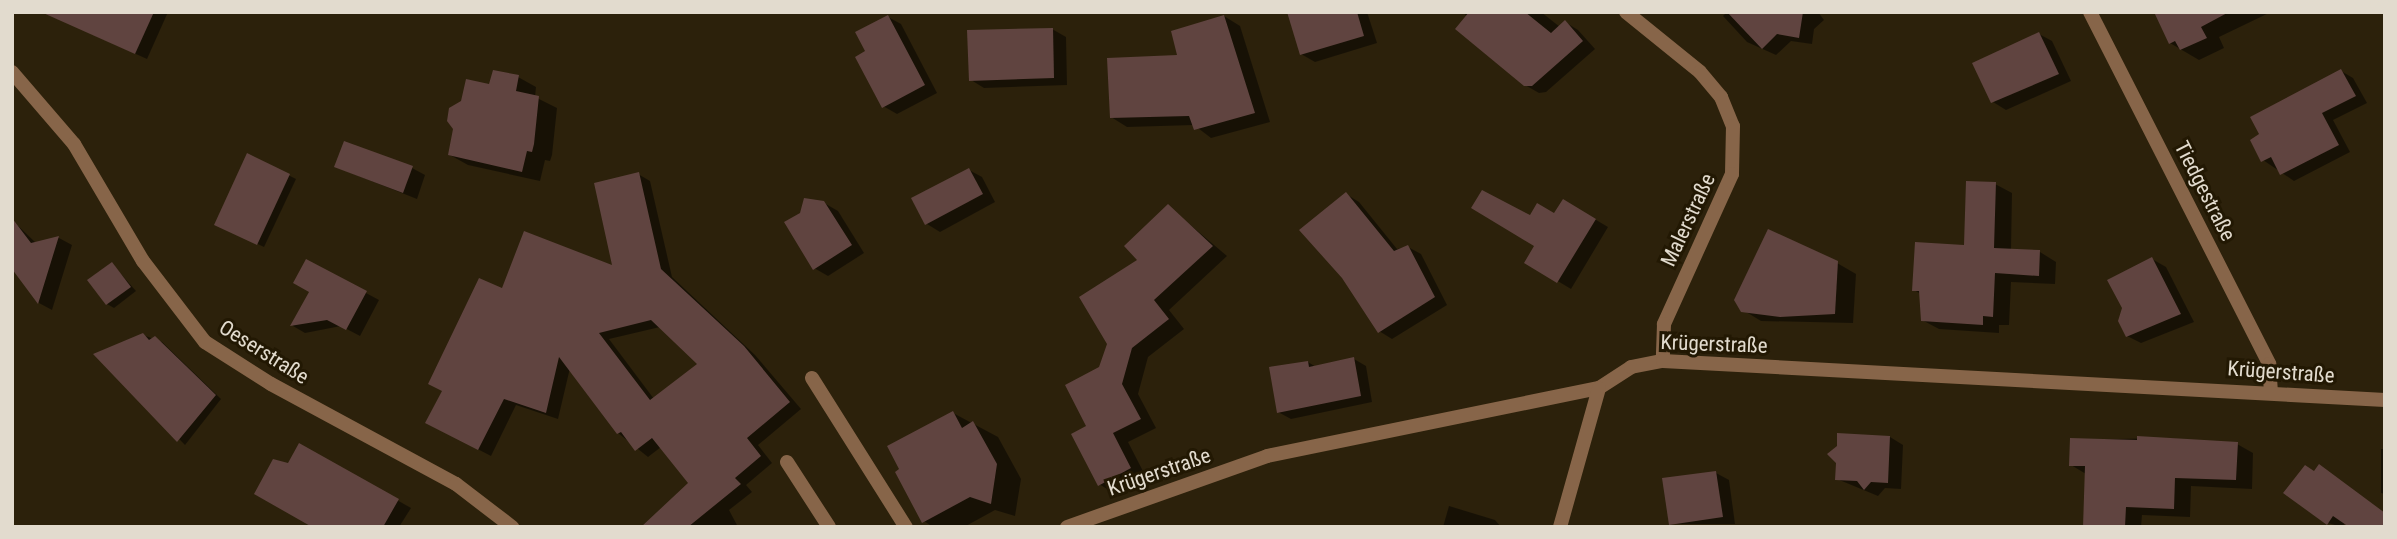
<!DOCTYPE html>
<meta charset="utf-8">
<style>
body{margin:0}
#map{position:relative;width:2397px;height:539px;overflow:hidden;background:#2c210b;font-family:"Roboto Condensed",sans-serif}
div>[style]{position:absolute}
.shadow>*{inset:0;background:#0007}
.building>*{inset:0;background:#604440}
.lane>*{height:14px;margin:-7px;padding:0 7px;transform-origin:7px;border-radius:7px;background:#876549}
.street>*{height:14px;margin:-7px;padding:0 7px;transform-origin:7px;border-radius:7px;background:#876549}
span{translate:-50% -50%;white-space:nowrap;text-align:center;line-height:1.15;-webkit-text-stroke:6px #221803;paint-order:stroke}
.street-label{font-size:21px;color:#e2dbce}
.frame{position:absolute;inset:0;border:14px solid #e2dbce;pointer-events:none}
</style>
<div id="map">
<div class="shadow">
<div style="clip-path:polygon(93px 12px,168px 12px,147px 59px,96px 36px)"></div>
<div style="clip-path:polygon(1289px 12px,1367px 12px,1377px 43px,1315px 62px,1301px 54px)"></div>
<div style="clip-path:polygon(1463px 12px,1541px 12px,1560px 27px,1565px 22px,1578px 30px,1595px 49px,1546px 92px,1539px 93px,1525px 85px)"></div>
<div style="clip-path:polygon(1727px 12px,1818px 12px,1824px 20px,1814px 29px,1812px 44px,1791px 41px,1776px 55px,1747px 42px,1723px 16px)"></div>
<div style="clip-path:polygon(2156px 12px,2271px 12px,2219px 37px,2224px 48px,2199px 60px,2170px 43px)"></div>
<div style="clip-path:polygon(1224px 16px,1240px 26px,1270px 122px,1211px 138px,1194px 125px,1127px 127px,1111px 117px)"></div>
<div style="clip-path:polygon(888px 17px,901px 24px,937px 93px,897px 114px,883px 106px)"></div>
<div style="clip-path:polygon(1052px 29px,1066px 37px,1067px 85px,984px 88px,971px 80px)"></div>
<div style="clip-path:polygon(2039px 34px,2052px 41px,2071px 81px,2006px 110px,1993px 102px)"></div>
<div style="clip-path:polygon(2341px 71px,2353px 78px,2367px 103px,2333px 120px,2350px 152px,2294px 181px,2263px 160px)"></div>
<div style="clip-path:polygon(518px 77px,536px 87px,535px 97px,557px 108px,552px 155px,550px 161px,545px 160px,540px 181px,468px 165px,450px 155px,491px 86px)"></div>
<div style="clip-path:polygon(248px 155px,296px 179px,264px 247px,223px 228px)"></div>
<div style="clip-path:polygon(336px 167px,412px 168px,425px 175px,417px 199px)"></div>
<div style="clip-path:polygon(969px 170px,982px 177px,995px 202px,940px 232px,927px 224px,913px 199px)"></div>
<div style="clip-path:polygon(evenodd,638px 174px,650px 181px,672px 277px,755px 355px,801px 409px,758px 445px,772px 463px,746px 485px,752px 492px,729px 510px,738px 527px,648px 527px,690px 483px,661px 447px,648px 457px,618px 433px,570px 368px,558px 419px,516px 405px,491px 456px,439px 429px,502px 291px,615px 268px,638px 174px,660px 327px,700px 364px,654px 399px,609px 339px,660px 327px)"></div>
<div style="clip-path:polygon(1995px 184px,2012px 193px,2011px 250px,2040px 252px,2056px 262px,2055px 284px,2011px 282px,2009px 325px,1999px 325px,1999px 333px,1939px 329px,1922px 320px,1921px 294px,1914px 290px,1966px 247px)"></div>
<div style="clip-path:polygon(1346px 194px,1359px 202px,1397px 249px,1408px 247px,1421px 254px,1447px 305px,1392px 339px,1379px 331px)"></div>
<div style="clip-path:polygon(1564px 201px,1608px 227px,1571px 289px,1526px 262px,1536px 246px,1531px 217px,1555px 216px)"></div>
<div style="clip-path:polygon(824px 203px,838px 211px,864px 253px,828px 276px,814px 268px)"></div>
<div style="clip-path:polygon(1168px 206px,1227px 256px,1169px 310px,1184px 329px,1148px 357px,1138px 394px,1156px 428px,1128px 442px,1146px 477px,1115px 494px,1099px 484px,1089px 427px,1101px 368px,1139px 261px)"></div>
<div style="clip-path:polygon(12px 220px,36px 243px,59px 238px,72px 245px,52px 310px,39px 303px,12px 266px)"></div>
<div style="clip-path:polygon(2152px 259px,2166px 267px,2194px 322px,2141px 343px,2127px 336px)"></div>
<div style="clip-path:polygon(1837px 263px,1856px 274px,1853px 323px,1761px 321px,1743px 310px)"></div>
<div style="clip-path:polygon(112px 264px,136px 291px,114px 308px,107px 304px)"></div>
<div style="clip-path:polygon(311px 292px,366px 293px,379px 300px,360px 336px,341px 326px,305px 333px,293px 326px)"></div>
<div style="clip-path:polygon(143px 335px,162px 342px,221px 399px,185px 445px,96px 354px)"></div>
<div style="clip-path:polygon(1354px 359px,1366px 366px,1372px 402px,1291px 419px,1278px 412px,1308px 362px,1316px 367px)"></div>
<div style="clip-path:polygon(953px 413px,998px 437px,1021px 479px,1015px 516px,995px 510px,964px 527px,933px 527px,924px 521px)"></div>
<div style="clip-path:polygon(1890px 437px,1903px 445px,1901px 489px,1885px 488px,1878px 496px,1837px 479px,1838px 462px)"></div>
<div style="clip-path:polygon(2165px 438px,2237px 444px,2253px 453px,2252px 489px,2191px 486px,2190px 517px,2142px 515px,2141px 527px,2086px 527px,2086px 474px,2071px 465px,2071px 440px)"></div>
<div style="clip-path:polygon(300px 445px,411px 508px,399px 527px,314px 527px,288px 465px)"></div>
<div style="clip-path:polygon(2381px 449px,2385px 449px,2385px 494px,2381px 493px)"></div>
<div style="clip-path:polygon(2305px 467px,2346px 522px,2342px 527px,2328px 523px)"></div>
<div style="clip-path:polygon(1716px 473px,1729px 480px,1735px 524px,1670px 524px)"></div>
<div style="clip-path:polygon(1449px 506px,1495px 520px,1501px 527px,1443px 527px)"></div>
</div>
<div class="building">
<div style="clip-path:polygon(41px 12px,154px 12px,135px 54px)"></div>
<div style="clip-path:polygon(1287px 12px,1357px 12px,1364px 36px,1300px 55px)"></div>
<div style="clip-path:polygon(1469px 12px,1525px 12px,1551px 33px,1565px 20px,1583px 41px,1532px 86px,1524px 86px,1455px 29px)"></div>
<div style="clip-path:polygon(1727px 12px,1803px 12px,1799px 38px,1777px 34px,1762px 49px)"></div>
<div style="clip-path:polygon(2154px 12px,2229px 12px,2201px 27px,2207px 38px,2180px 50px,2175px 41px,2169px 44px)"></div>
<div style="clip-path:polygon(888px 15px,925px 85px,882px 108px,855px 57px,865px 51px,855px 32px)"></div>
<div style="clip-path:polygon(1224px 15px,1255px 113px,1194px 130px,1189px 116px,1110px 118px,1107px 58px,1177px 55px,1171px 31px)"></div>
<div style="clip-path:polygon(1053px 28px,1054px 78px,969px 81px,967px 30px)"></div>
<div style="clip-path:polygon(2039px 32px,2059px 74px,1991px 103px,1972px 63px)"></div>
<div style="clip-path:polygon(2341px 69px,2356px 96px,2322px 113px,2339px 145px,2280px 175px,2271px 157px,2261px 162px,2250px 140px,2259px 134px,2250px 117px)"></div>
<div style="clip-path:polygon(493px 70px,519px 75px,516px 91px,539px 96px,534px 144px,532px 152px,527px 151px,522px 172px,448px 155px,453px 129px,447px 121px,449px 108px,461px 101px,466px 79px,489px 84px)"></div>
<div style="clip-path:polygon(344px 141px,413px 166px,403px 193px,334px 167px)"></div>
<div style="clip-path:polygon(247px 153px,290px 174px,257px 245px,214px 225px)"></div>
<div style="clip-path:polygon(969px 168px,983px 194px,925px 225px,911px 198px)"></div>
<div style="clip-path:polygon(evenodd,639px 172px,661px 269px,744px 346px,790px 402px,747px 438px,761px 456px,735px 478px,741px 484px,688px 527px,641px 527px,688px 483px,652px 438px,635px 451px,621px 432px,617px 434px,559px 357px,546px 413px,504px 399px,478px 450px,425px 423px,442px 391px,428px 384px,479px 278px,502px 288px,524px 231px,612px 265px,594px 183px,639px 172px,651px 320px,697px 364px,650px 400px,599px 333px,651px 320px)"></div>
<div style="clip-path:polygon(1966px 181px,1996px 182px,1994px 248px,2040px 250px,2039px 276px,1995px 273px,1993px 317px,1983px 316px,1983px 325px,1921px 321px,1919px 291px,1912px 291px,1915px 242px,1964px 245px)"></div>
<div style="clip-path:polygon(1482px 190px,1530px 215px,1537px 203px,1554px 213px,1563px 199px,1596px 219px,1557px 283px,1524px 263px,1534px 246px,1471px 208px)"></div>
<div style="clip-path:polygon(1346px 192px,1394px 251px,1408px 245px,1435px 297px,1378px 333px,1342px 278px,1299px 230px)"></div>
<div style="clip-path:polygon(804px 198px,824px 201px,852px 245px,813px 270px,784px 222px,800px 213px)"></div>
<div style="clip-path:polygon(1168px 204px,1213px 246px,1154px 300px,1169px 319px,1132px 348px,1122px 384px,1141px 419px,1113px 433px,1131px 468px,1098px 486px,1071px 434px,1086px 426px,1065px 385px,1099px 367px,1107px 344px,1079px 297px,1137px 260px,1124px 246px)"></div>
<div style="clip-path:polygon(12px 218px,31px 243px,59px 236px,38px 304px,12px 269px)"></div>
<div style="clip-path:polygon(1768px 229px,1838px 261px,1835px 314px,1780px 317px,1741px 312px,1734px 300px)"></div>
<div style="clip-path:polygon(2152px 257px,2181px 314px,2126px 337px,2118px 321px,2122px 308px,2107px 280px)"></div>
<div style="clip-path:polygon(306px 259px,367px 291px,346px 330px,327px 320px,290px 326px,309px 292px,293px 283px)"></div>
<div style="clip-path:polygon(112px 262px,131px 287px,106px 305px,87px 280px)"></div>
<div style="clip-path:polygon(143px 333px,149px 340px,155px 336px,216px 395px,177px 442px,93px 354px)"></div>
<div style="clip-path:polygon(1354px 357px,1361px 396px,1277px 413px,1269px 367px,1308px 361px,1309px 367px)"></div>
<div style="clip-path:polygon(953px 411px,962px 428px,973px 421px,997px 464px,991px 504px,970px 497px,922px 523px,895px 472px,899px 469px,887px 446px)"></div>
<div style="clip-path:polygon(1837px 433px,1890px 436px,1888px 483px,1871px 482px,1864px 490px,1857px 481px,1835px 480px,1836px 463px,1827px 454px,1837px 446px)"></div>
<div style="clip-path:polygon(2137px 436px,2238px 442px,2236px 480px,2175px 478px,2174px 509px,2126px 507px,2125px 527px,2083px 527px,2085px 466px,2069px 466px,2070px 438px,2137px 440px)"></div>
<div style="clip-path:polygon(299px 443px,399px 499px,383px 527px,312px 527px,254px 494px,273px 459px,288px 463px)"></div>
<div style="clip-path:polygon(2319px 464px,2385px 513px,2385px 527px,2349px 527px,2333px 516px,2327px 525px,2283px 493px,2305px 465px,2314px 471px)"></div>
<div style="clip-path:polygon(1716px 471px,1723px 517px,1669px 525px,1662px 478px)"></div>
</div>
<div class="lane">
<div style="left:812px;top:378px;width:176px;rotate:57.8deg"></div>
<div style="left:787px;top:462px;width:77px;rotate:57.1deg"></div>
</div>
<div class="street">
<div style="left:1626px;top:12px;width:95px;rotate:39deg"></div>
<div style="left:1700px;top:72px;width:33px;rotate:50deg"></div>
<div style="left:1721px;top:97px;width:31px;rotate:68deg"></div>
<div style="left:1733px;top:126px;width:48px;rotate:91.2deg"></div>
<div style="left:1732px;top:174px;width:165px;rotate:114.4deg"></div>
<div style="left:1664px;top:324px;width:37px;rotate:92deg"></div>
<div style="left:2090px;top:12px;width:395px;rotate:63deg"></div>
<div style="left:2269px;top:364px;width:28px;rotate:86deg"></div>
<div style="left:12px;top:72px;width:95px;rotate:49.3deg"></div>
<div style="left:74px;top:144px;width:136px;rotate:59.5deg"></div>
<div style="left:143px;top:261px;width:102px;rotate:52.6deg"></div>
<div style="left:205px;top:342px;width:78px;rotate:32.5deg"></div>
<div style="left:271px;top:384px;width:210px;rotate:28.4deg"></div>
<div style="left:456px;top:484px;width:71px;rotate:37.5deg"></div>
<div style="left:1067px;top:527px;width:212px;rotate:-19.5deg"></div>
<div style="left:1267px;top:456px;width:339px;rotate:-11.6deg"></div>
<div style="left:1599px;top:388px;width:38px;rotate:-33deg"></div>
<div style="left:1631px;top:367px;width:33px;rotate:-11deg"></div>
<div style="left:1663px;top:361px;width:723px;rotate:3.09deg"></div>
<div style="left:1560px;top:527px;width:144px;rotate:-74.3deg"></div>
</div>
<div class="street-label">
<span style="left:2205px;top:191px;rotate:63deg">Tiedgestraße</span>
<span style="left:1688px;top:220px;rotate:-65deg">Malerstraße</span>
<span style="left:1714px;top:344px;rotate:2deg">Krügerstraße</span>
<span style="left:264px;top:352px;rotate:32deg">Oeserstraße</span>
<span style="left:2281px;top:372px;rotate:4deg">Krügerstraße</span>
<span style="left:1159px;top:472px;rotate:-19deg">Krügerstraße</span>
</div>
<div class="frame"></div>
</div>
